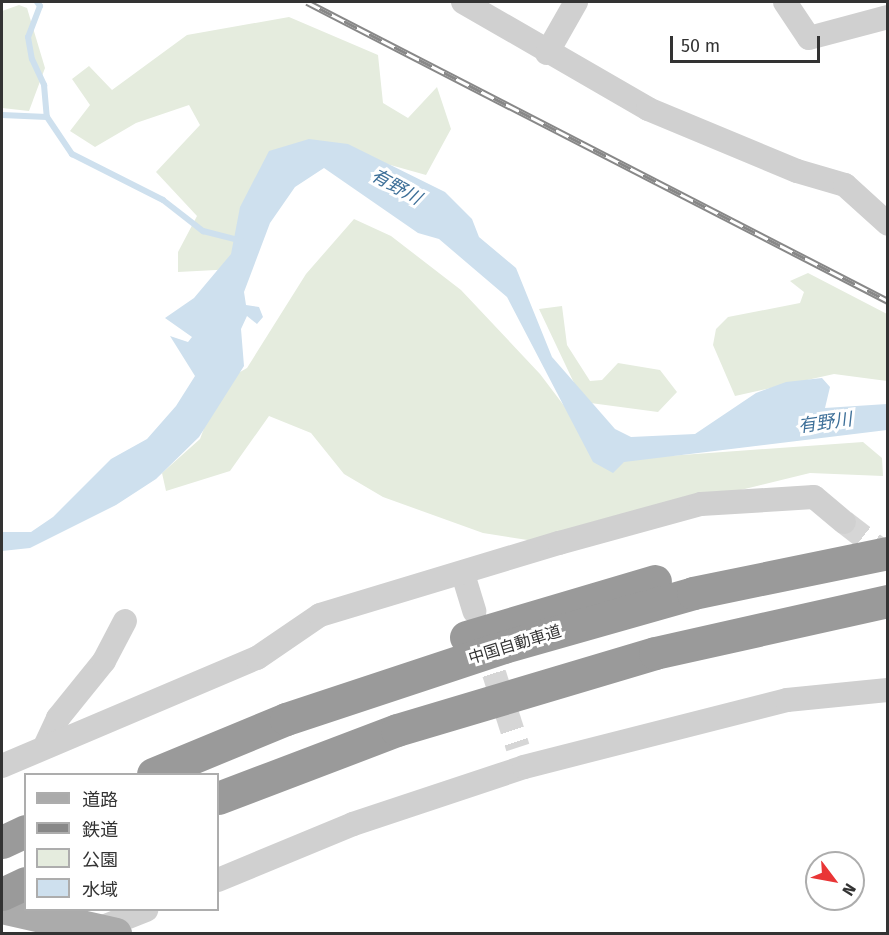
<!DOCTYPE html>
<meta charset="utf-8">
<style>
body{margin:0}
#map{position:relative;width:889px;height:935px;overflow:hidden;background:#fff;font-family:"Fira Sans","Noto Sans JP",sans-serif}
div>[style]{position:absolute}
.green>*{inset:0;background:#e5ecde}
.water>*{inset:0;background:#cee0ee}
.stream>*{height:6px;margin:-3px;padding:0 3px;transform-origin:3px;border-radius:3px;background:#cee0ee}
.minor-tunnel>*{height:24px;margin-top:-12px;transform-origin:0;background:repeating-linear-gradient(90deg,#d6d6d6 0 24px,transparent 0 36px)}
.minor>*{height:24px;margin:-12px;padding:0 12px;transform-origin:12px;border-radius:12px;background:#d0d0d0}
.major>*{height:32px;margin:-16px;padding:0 16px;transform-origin:16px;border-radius:16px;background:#ababab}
.highway>*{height:33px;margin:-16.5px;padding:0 16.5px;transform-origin:16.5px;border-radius:16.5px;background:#9a9a9a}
.rail>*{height:7px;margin-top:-3.5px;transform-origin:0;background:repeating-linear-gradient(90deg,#fff 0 14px,#888 0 28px);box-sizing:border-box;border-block:2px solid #888}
span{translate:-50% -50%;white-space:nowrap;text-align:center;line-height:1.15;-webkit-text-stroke:6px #fff;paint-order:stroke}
.street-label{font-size:16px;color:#333}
.water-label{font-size:18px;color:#3d6f98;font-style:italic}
.frame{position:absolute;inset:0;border:3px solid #333;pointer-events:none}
.legend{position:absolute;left:24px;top:773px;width:195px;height:138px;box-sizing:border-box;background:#fff;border:2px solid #adadad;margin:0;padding:8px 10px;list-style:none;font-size:18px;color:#333}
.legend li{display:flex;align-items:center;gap:12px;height:30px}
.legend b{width:30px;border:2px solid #adadad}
.north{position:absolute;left:805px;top:851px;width:60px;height:60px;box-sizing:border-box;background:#fff;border:2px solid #adadad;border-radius:50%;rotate:122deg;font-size:16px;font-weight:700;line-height:24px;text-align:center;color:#333}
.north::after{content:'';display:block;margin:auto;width:21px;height:27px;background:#e93536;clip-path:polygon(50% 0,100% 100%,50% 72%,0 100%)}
.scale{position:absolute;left:670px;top:36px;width:150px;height:27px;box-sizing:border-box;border:3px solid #333;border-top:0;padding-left:8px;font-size:18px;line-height:21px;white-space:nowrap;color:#333;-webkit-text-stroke:4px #fff;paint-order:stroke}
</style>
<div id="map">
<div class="green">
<div style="clip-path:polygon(19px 5px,27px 8px,45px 68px,29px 111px,2px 108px,2px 11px)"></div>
<div style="clip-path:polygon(289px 17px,378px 55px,383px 103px,408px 118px,437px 87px,451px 129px,426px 175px,312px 143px,235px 269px,178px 272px,178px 252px,197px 216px,156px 172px,200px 125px,189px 105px,136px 123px,95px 147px,70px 131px,90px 105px,72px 79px,89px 66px,112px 90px,187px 35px)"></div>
<div style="clip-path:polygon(354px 219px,391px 236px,461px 290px,540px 374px,593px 444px,668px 456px,863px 442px,882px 458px,883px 476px,810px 473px,534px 541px,483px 533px,383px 497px,344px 474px,311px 433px,269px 416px,230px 471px,166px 491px,162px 473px,200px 439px,221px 383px,247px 368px,306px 274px)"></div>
<div style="clip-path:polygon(808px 273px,887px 314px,887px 381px,834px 374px,735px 396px,713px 345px,716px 329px,728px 317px,800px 303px,804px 292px,790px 281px)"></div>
<div style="clip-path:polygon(562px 306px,567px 345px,590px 381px,602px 380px,618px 363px,660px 370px,677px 392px,658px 412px,583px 402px,539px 309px)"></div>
</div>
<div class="water">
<div style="clip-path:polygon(309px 139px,348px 144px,445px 192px,472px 219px,479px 237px,516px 268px,552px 357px,615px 429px,631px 437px,695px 434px,756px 393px,786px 382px,822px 378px,830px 387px,825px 408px,887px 404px,887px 430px,624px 462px,613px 473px,593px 462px,507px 297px,439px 239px,418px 233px,324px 168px,295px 187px,270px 223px,244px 292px,246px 305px,259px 307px,263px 317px,257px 324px,247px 316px,241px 329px,244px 366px,199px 437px,156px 479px,116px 505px,30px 548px,2px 551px,2px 532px,31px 532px,53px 517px,111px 459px,147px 439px,176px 406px,195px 376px,170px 336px,188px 342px,192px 337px,165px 318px,194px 298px,231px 254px,240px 207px,269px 151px)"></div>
</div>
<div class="stream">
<div style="left:37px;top:2px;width:5px;rotate:53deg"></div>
<div style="left:40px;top:6px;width:33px;rotate:111deg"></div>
<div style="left:28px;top:37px;width:22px;rotate:80deg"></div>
<div style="left:32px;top:59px;width:29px;rotate:65deg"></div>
<div style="left:44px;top:85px;width:32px;rotate:85deg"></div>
<div style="left:47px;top:117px;width:45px;rotate:56deg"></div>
<div style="left:72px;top:154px;width:102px;rotate:26.8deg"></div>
<div style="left:163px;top:200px;width:51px;rotate:37.8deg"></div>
<div style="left:203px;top:231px;width:40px;rotate:14.4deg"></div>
<div style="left:2px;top:115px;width:45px;rotate:2.5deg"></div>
</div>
<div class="minor-tunnel">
<div style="left:844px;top:522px;width:56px;rotate:37.7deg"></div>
<div style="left:483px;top:639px;width:114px;rotate:72.2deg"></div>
</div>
<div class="minor">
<div style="left:463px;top:2px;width:214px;rotate:30deg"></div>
<div style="left:648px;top:109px;width:161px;rotate:22.6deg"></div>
<div style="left:797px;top:171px;width:50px;rotate:16.3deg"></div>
<div style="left:845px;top:185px;width:58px;rotate:42.2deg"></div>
<div style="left:785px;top:2px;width:43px;rotate:56.3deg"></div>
<div style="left:809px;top:38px;width:82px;rotate:-14.9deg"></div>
<div style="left:547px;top:53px;width:59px;rotate:-60.4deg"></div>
<div style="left:463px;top:574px;width:39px;rotate:73deg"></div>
<div style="left:46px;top:744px;width:29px;rotate:-65deg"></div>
<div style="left:58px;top:718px;width:73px;rotate:-51.1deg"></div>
<div style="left:104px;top:661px;width:45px;rotate:-62.3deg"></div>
<div style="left:2px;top:766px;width:277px;rotate:-23deg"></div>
<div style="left:257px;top:658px;width:76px;rotate:-34.3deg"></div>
<div style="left:320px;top:615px;width:250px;rotate:-16.8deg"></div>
<div style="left:559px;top:543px;width:147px;rotate:-15.4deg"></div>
<div style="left:701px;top:504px;width:113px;rotate:-3.5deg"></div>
<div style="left:814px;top:497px;width:39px;rotate:40deg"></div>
<div style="left:218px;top:880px;width:146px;rotate:-22.5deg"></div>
<div style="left:353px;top:824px;width:180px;rotate:-18.4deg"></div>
<div style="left:524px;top:767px;width:271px;rotate:-14.3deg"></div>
<div style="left:787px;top:700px;width:101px;rotate:-5.7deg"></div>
<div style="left:98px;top:929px;width:52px;rotate:-21.6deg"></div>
</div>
<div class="major">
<div style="left:2px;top:908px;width:117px;rotate:12.8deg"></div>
</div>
<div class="highway">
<div style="left:466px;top:637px;width:197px;rotate:-16.5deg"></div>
<div style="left:153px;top:774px;width:144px;rotate:-22.5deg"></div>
<div style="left:286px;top:719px;width:230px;rotate:-18.3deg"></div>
<div style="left:504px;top:647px;width:197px;rotate:-15.9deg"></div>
<div style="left:693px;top:593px;width:199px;rotate:-11.6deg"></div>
<div style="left:218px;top:798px;width:191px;rotate:-20.8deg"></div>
<div style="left:397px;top:730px;width:269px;rotate:-16.6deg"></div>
<div style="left:655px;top:653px;width:239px;rotate:-12.6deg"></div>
<div style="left:2px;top:842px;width:26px;rotate:-25deg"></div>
<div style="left:2px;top:894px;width:26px;rotate:-25deg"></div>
</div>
<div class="rail">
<div style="left:307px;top:2px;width:653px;rotate:27.23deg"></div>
</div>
<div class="street-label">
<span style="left:515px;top:645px;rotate:-17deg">中国自動車道</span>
</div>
<div class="water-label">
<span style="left:396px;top:187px;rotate:29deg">有野川</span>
<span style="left:825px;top:423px;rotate:-8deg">有野川</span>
</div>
<div class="frame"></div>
<ul class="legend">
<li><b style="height:8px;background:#ababab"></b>道路</li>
<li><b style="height:8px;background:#888"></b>鉄道</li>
<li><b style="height:16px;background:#e5ecde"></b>公園</li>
<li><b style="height:16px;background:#cee0ee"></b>水域</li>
</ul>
<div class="north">N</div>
<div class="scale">50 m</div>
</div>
